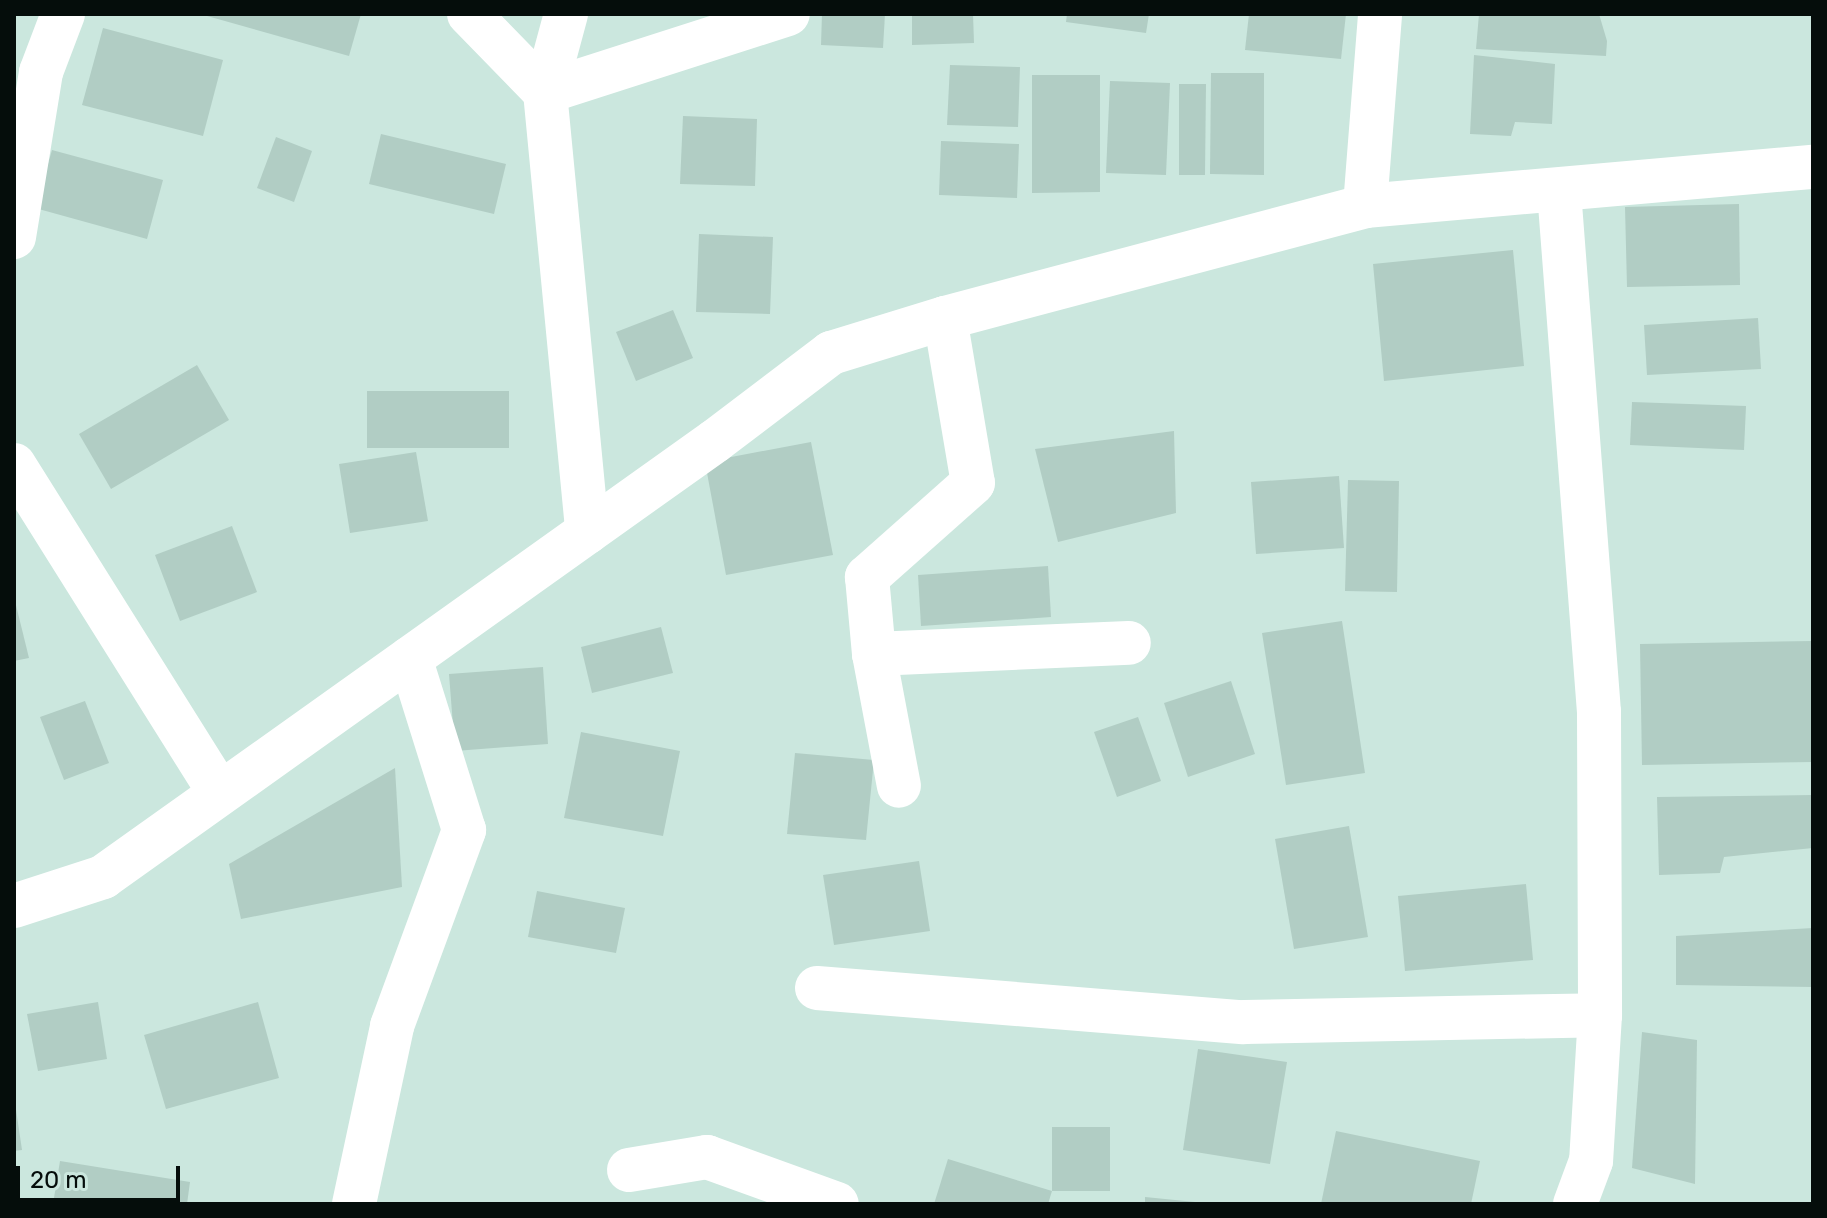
<!DOCTYPE html>
<style>
body{margin:0}
#map{position:relative;width:1827px;height:1218px;overflow:hidden;background:#cbe7de;font-family:Rubik,sans-serif}
div>[style]{position:absolute}
.building>*{inset:0;background:#b1cdc4}
.minor>*{height:44px;margin:-22px;padding:0 22px;transform-origin:22px;border-radius:22px;background:#fff}
span{translate:-50% -50%;white-space:nowrap;text-align:center;line-height:1.15;-webkit-text-stroke:6px #cbe7de;paint-order:stroke}
.frame{position:absolute;inset:0;border:16px solid #050d0b;pointer-events:none}
.scale{position:absolute;left:16px;top:1166px;width:164px;height:36px;box-sizing:border-box;border:4px solid #050d0b;border-top:0;padding-left:10px;font-size:24px;line-height:28px;white-space:nowrap;color:#050d0b;-webkit-text-stroke:6px #cbe7de;paint-order:stroke}
</style>
<div id="map">
<div class="building">
<div style="clip-path:polygon(200px 14px,361px 14px,349px 56px)"></div>
<div style="clip-path:polygon(822px 14px,885px 14px,883px 48px,821px 45px)"></div>
<div style="clip-path:polygon(912px 14px,973px 14px,974px 43px,912px 45px)"></div>
<div style="clip-path:polygon(1067px 14px,1149px 14px,1146px 33px,1066px 22px)"></div>
<div style="clip-path:polygon(1249px 14px,1346px 14px,1341px 59px,1245px 50px)"></div>
<div style="clip-path:polygon(1479px 14px,1599px 14px,1607px 41px,1606px 56px,1476px 49px)"></div>
<div style="clip-path:polygon(103px 28px,223px 60px,203px 136px,82px 105px)"></div>
<div style="clip-path:polygon(1474px 55px,1555px 64px,1552px 124px,1515px 122px,1511px 136px,1470px 134px)"></div>
<div style="clip-path:polygon(950px 65px,1020px 67px,1018px 127px,947px 125px)"></div>
<div style="clip-path:polygon(1211px 73px,1264px 73px,1264px 175px,1210px 174px)"></div>
<div style="clip-path:polygon(1032px 75px,1100px 75px,1100px 192px,1032px 193px)"></div>
<div style="clip-path:polygon(1110px 81px,1170px 83px,1166px 175px,1106px 173px)"></div>
<div style="clip-path:polygon(1179px 84px,1206px 84px,1205px 175px,1179px 175px)"></div>
<div style="clip-path:polygon(683px 116px,757px 119px,755px 186px,680px 184px)"></div>
<div style="clip-path:polygon(381px 134px,506px 164px,494px 214px,369px 184px)"></div>
<div style="clip-path:polygon(276px 137px,312px 151px,294px 202px,257px 188px)"></div>
<div style="clip-path:polygon(941px 141px,1019px 144px,1017px 198px,939px 195px)"></div>
<div style="clip-path:polygon(52px 150px,163px 180px,147px 239px,35px 208px)"></div>
<div style="clip-path:polygon(1739px 204px,1740px 285px,1627px 287px,1625px 207px)"></div>
<div style="clip-path:polygon(699px 234px,773px 237px,770px 314px,696px 312px)"></div>
<div style="clip-path:polygon(1513px 250px,1524px 366px,1384px 381px,1373px 264px)"></div>
<div style="clip-path:polygon(673px 310px,693px 358px,636px 381px,616px 332px)"></div>
<div style="clip-path:polygon(1758px 318px,1761px 369px,1647px 375px,1644px 325px)"></div>
<div style="clip-path:polygon(197px 365px,229px 420px,111px 489px,79px 434px)"></div>
<div style="clip-path:polygon(367px 391px,509px 391px,509px 448px,367px 448px)"></div>
<div style="clip-path:polygon(1632px 402px,1746px 406px,1744px 450px,1630px 445px)"></div>
<div style="clip-path:polygon(1174px 431px,1176px 513px,1058px 542px,1035px 449px)"></div>
<div style="clip-path:polygon(811px 442px,833px 555px,726px 575px,705px 462px)"></div>
<div style="clip-path:polygon(416px 452px,428px 521px,350px 533px,339px 464px)"></div>
<div style="clip-path:polygon(1339px 476px,1344px 548px,1256px 554px,1251px 482px)"></div>
<div style="clip-path:polygon(1348px 480px,1399px 481px,1397px 592px,1345px 591px)"></div>
<div style="clip-path:polygon(232px 526px,257px 592px,180px 621px,155px 555px)"></div>
<div style="clip-path:polygon(1048px 566px,1051px 617px,921px 626px,918px 575px)"></div>
<div style="clip-path:polygon(14px 597px,29px 658px,14px 661px)"></div>
<div style="clip-path:polygon(1342px 621px,1365px 773px,1286px 785px,1262px 633px)"></div>
<div style="clip-path:polygon(661px 627px,673px 673px,592px 693px,581px 647px)"></div>
<div style="clip-path:polygon(1813px 641px,1813px 762px,1642px 765px,1640px 644px)"></div>
<div style="clip-path:polygon(543px 667px,548px 744px,455px 751px,449px 674px)"></div>
<div style="clip-path:polygon(1231px 681px,1255px 754px,1188px 777px,1164px 703px)"></div>
<div style="clip-path:polygon(85px 701px,109px 763px,64px 780px,40px 717px)"></div>
<div style="clip-path:polygon(1138px 717px,1161px 781px,1117px 797px,1094px 732px)"></div>
<div style="clip-path:polygon(581px 732px,680px 751px,663px 836px,564px 818px)"></div>
<div style="clip-path:polygon(795px 753px,874px 760px,866px 840px,787px 834px)"></div>
<div style="clip-path:polygon(395px 768px,402px 887px,241px 919px,229px 864px)"></div>
<div style="clip-path:polygon(1813px 795px,1813px 848px,1724px 857px,1720px 873px,1659px 875px,1657px 797px)"></div>
<div style="clip-path:polygon(1349px 826px,1368px 937px,1294px 949px,1275px 839px)"></div>
<div style="clip-path:polygon(919px 861px,930px 931px,834px 945px,823px 875px)"></div>
<div style="clip-path:polygon(1526px 884px,1533px 960px,1405px 971px,1398px 896px)"></div>
<div style="clip-path:polygon(537px 891px,625px 908px,616px 953px,528px 937px)"></div>
<div style="clip-path:polygon(1813px 928px,1813px 987px,1676px 985px,1676px 936px)"></div>
<div style="clip-path:polygon(98px 1002px,107px 1059px,38px 1071px,27px 1014px)"></div>
<div style="clip-path:polygon(258px 1002px,279px 1078px,166px 1109px,144px 1035px)"></div>
<div style="clip-path:polygon(1642px 1032px,1697px 1040px,1695px 1184px,1632px 1168px)"></div>
<div style="clip-path:polygon(1198px 1049px,1287px 1062px,1270px 1164px,1183px 1150px)"></div>
<div style="clip-path:polygon(14px 1096px,22px 1150px,14px 1151px)"></div>
<div style="clip-path:polygon(1052px 1127px,1110px 1127px,1110px 1191px,1052px 1191px)"></div>
<div style="clip-path:polygon(1336px 1131px,1480px 1161px,1471px 1204px,1321px 1204px)"></div>
<div style="clip-path:polygon(948px 1159px,1052px 1191px,1048px 1204px,934px 1204px)"></div>
<div style="clip-path:polygon(60px 1161px,190px 1182px,187px 1204px,53px 1204px)"></div>
<div style="clip-path:polygon(1145px 1197px,1195px 1202px,1195px 1204px,1145px 1204px)"></div>
</div>
<div class="minor">
<div style="left:469px;top:14px;width:109px;rotate:45.7deg"></div>
<div style="left:545px;top:92px;width:442px;rotate:84.5deg"></div>
<div style="left:566px;top:14px;width:81px;rotate:105.1deg"></div>
<div style="left:545px;top:92px;width:255px;rotate:-17.8deg"></div>
<div style="left:1559px;top:191px;width:523px;rotate:85.61deg"></div>
<div style="left:1599px;top:712px;width:303px;rotate:89.8deg"></div>
<div style="left:1600px;top:1015px;width:146px;rotate:93.5deg"></div>
<div style="left:1591px;top:1161px;width:46px;rotate:110.4deg"></div>
<div style="left:1365px;top:206px;width:193px;rotate:-85.5deg"></div>
<div style="left:14px;top:237px;width:167px;rotate:-80.7deg"></div>
<div style="left:41px;top:72px;width:62px;rotate:-69.2deg"></div>
<div style="left:945px;top:318px;width:167px;rotate:80.4deg"></div>
<div style="left:973px;top:483px;width:142px;rotate:138.4deg"></div>
<div style="left:867px;top:577px;width:77px;rotate:84.8deg"></div>
<div style="left:874px;top:654px;width:255px;rotate:-2.5deg"></div>
<div style="left:14px;top:465px;width:387px;rotate:57.9deg"></div>
<div style="left:874px;top:654px;width:134px;rotate:79.3deg"></div>
<div style="left:14px;top:906px;width:94px;rotate:-18deg"></div>
<div style="left:103px;top:877px;width:751px;rotate:-35.47deg"></div>
<div style="left:715px;top:441px;width:146px;rotate:-37.2deg"></div>
<div style="left:831px;top:353px;width:119px;rotate:-17.1deg"></div>
<div style="left:945px;top:318px;width:435px;rotate:-14.9deg"></div>
<div style="left:1365px;top:206px;width:450px;rotate:-5deg"></div>
<div style="left:817px;top:988px;width:428px;rotate:4.6deg"></div>
<div style="left:1244px;top:1022px;width:356px;rotate:-1.1deg"></div>
<div style="left:629px;top:1170px;width:79px;rotate:-9.5deg"></div>
<div style="left:707px;top:1157px;width:138px;rotate:19.9deg"></div>
<div style="left:354px;top:1204px;width:182px;rotate:-77.9deg"></div>
<div style="left:392px;top:1026px;width:209px;rotate:-69.8deg"></div>
<div style="left:464px;top:830px;width:180px;rotate:-107.4deg"></div>
</div>
<div class="frame"></div>
<div class="scale">20 m</div>
</div>
